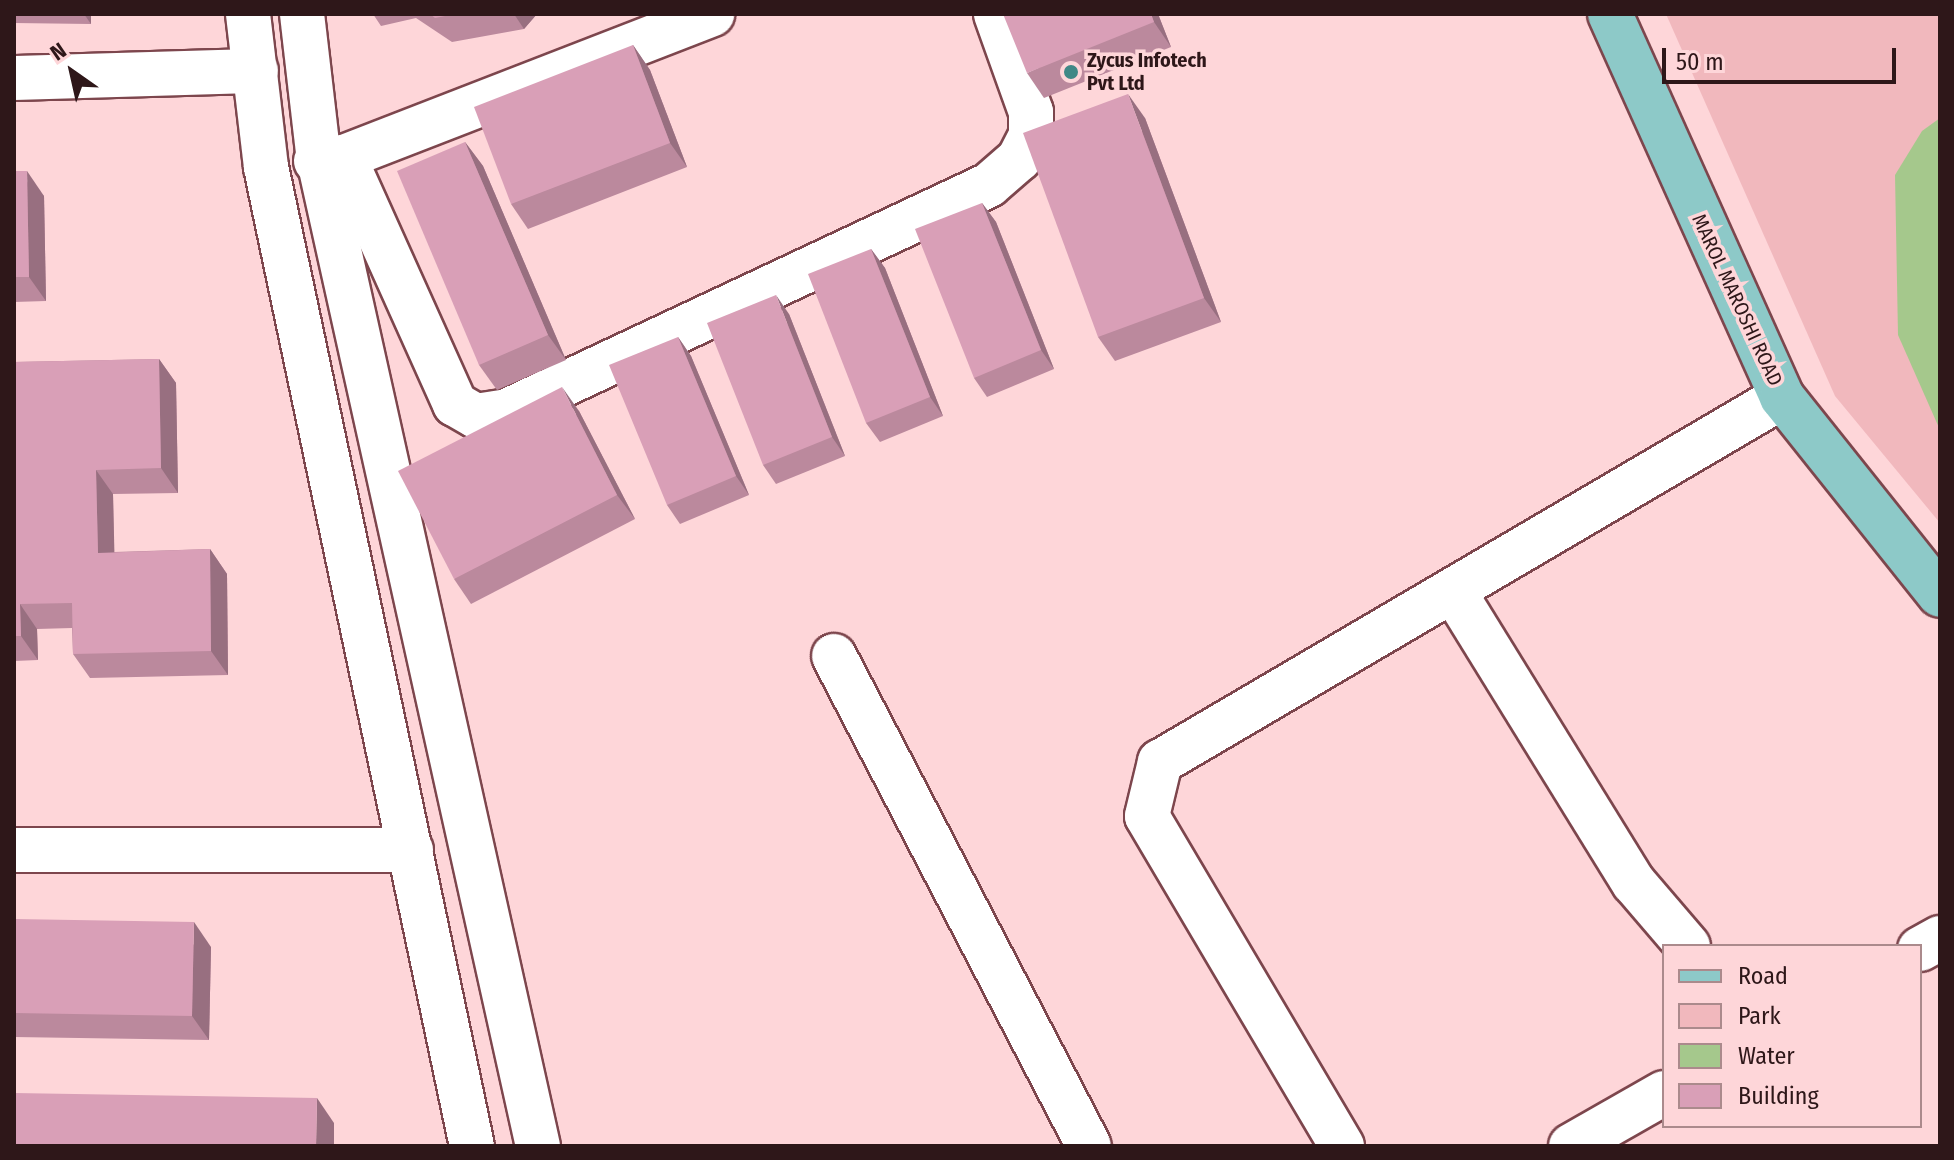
<!DOCTYPE html>
<style>
body{margin:0}
#map{position:relative;width:1954px;height:1160px;overflow:hidden;background:#fed6d9;font-family:"Fira Sans Condensed",sans-serif}
div>[style]{position:absolute}
.green>*{inset:0;background:#f1b8bd}
.water>*{inset:0;background:#a5c88c}
.roads{filter:drop-shadow(2px 0 #7d464d) drop-shadow(-2px 0 #7d464d) drop-shadow(0 2px #7d464d) drop-shadow(0 -2px #7d464d)}
.minor>*{height:44px;margin:-22px;padding:0 22px;transform-origin:22px;border-radius:22px;background:#fff}
.major>*{height:44px;margin:-22px;padding:0 22px;transform-origin:22px;border-radius:22px;background:#8dc9c8}
.wall>*{inset:0;background:#bb899d}
.shaded-wall>*{inset:0;background:#986f80}
.building>*{inset:0;background:#d99fb7}
.dots>*{width:22px;height:22px;translate:-50% -50%;box-sizing:border-box;border:4px solid #fed6d9;border-radius:50%}
span{translate:-50% -50%;white-space:nowrap;text-align:center;line-height:1.15;-webkit-text-stroke:7px #fed6d9;paint-order:stroke}
.poi-label{font-size:20px;color:#2e1719;font-weight:700}
.left{translate:0 -50%;text-align:left}
.street-label{font-size:20px;color:#2e1719}
.frame{position:absolute;inset:0;border:16px solid #2e1719;pointer-events:none}
.legend{position:absolute;left:1662px;top:944px;width:260px;height:184px;box-sizing:border-box;background:#fed6d9;border:2px solid #ab8a8c;margin:0;padding:10px 14px;list-style:none;font-size:24px;color:#2e1719}
.legend li{display:flex;align-items:center;gap:16px;height:40px}
.legend b{width:40px;border:2px solid #ab8a8c}
.north{position:absolute;left:32px;top:32px;width:80px;height:80px;-webkit-text-stroke:6px #fed6d9;paint-order:stroke;rotate:326deg;font-size:22px;font-weight:700;line-height:32px;text-align:center;color:#2e1719}
.north::after{content:'';display:block;margin:auto;width:28px;height:36px;background:#2e1719;clip-path:polygon(50% 0,100% 100%,50% 72%,0 100%)}
.scale{position:absolute;left:1662px;top:48px;width:234px;height:36px;box-sizing:border-box;border:4px solid #2e1719;border-top:0;padding-left:10px;font-size:24px;line-height:28px;white-space:nowrap;color:#2e1719;-webkit-text-stroke:6px #fed6d9;paint-order:stroke}
</style>
<div id="map">
<div class="green">
<div style="clip-path:polygon(1666px 14px,1940px 14px,1940px 523px,1835px 396px)"></div>
</div>
<div class="water">
<div style="clip-path:polygon(1940px 118px,1940px 430px,1898px 335px,1895px 175px,1922px 131px)"></div>
</div>
<div class="roads">
<div class="minor">
<div style="left:248px;top:14px;width:154px;rotate:83.3deg"></div>
<div style="left:266px;top:167px;width:1000px;rotate:78.12deg"></div>
<div style="left:302px;top:14px;width:147px;rotate:83.4deg"></div>
<div style="left:319px;top:160px;width:1010px;rotate:77.48deg"></div>
<div style="left:14px;top:78px;width:242px;rotate:-1.7deg"></div>
<div style="left:344px;top:157px;width:271px;rotate:65.8deg"></div>
<div style="left:455px;top:404px;width:24px;rotate:30deg"></div>
<div style="left:476px;top:416px;width:31px;rotate:-9deg"></div>
<div style="left:507px;top:411px;width:532px;rotate:-25.12deg"></div>
<div style="left:989px;top:185px;width:40px;rotate:-41deg"></div>
<div style="left:1019px;top:159px;width:27px;rotate:-63deg"></div>
<div style="left:1031px;top:135px;width:23px;rotate:-90deg"></div>
<div style="left:1031px;top:112px;width:104px;rotate:-109.7deg"></div>
<div style="left:316px;top:161px;width:28px;rotate:-8deg"></div>
<div style="left:344px;top:157px;width:395px;rotate:-21.2deg"></div>
<div style="left:1454px;top:592px;width:342px;rotate:58.3deg"></div>
<div style="left:1634px;top:883px;width:83px;rotate:49.4deg"></div>
<div style="left:834px;top:656px;width:552px;rotate:62.51deg"></div>
<div style="left:14px;top:850px;width:397px"></div>
<div style="left:1920px;top:949px;width:23px;rotate:-29deg"></div>
<div style="left:1342px;top:1146px;width:383px;rotate:-120.6deg"></div>
<div style="left:1147px;top:816px;width:56px;rotate:-76.5deg"></div>
<div style="left:1160px;top:762px;width:721px;rotate:-30.41deg"></div>
<div style="left:1571px;top:1146px;width:107px;rotate:-29.7deg"></div>
</div>
<div class="major">
<div style="left:1610px;top:14px;width:420px;rotate:65.8deg"></div>
<div style="left:1782px;top:397px;width:253px;rotate:51.4deg"></div>
</div>
</div>
<div class="wall">
<div style="clip-path:polygon(14px 14px,91px 14px,91px 24px,14px 23px)"></div>
<div style="clip-path:polygon(373px 14px,537px 14px,524px 29px,452px 42px,416px 18px,381px 26px)"></div>
<div style="clip-path:polygon(1158px 14px,1171px 47px,1044px 98px,1027px 73px)"></div>
<div style="clip-path:polygon(633px 45px,650px 70px,687px 167px,528px 229px,511px 204px)"></div>
<div style="clip-path:polygon(1145px 118px,1221px 322px,1115px 361px,1098px 337px)"></div>
<div style="clip-path:polygon(465px 142px,483px 166px,566px 360px,497px 390px,479px 365px)"></div>
<div style="clip-path:polygon(14px 171px,44px 196px,46px 301px,14px 302px)"></div>
<div style="clip-path:polygon(982px 203px,996px 222px,1054px 369px,987px 397px,974px 378px)"></div>
<div style="clip-path:polygon(871px 249px,885px 268px,943px 416px,880px 442px,866px 423px)"></div>
<div style="clip-path:polygon(789px 314px,845px 456px,776px 484px,763px 465px)"></div>
<div style="clip-path:polygon(678px 337px,691px 356px,749px 495px,680px 524px,667px 505px)"></div>
<div style="clip-path:polygon(159px 359px,176px 383px,178px 493px,113px 494px,114px 552px,210px 549px,227px 574px,228px 675px,90px 678px,73px 654px,72px 628px,37px 629px,38px 660px,14px 661px,14px 362px)"></div>
<div style="clip-path:polygon(579px 411px,635px 519px,471px 604px,454px 579px)"></div>
<div style="clip-path:polygon(14px 919px,211px 947px,209px 1040px,14px 1037px)"></div>
</div>
<div class="shaded-wall">
<div style="clip-path:polygon(84px 14px,91px 14px,91px 24px)"></div>
<div style="clip-path:polygon(514px 14px,537px 14px,524px 29px)"></div>
<div style="clip-path:polygon(1151px 14px,1158px 14px,1171px 47px,1154px 22px)"></div>
<div style="clip-path:polygon(633px 45px,650px 70px,687px 167px,670px 143px)"></div>
<div style="clip-path:polygon(1128px 94px,1145px 118px,1221px 322px,1204px 298px)"></div>
<div style="clip-path:polygon(465px 142px,483px 166px,566px 360px,548px 335px)"></div>
<div style="clip-path:polygon(27px 171px,44px 196px,46px 301px,29px 277px)"></div>
<div style="clip-path:polygon(982px 203px,996px 222px,1054px 369px,1041px 350px)"></div>
<div style="clip-path:polygon(871px 249px,885px 268px,943px 416px,930px 397px)"></div>
<div style="clip-path:polygon(776px 295px,789px 314px,845px 456px,832px 437px)"></div>
<div style="clip-path:polygon(678px 337px,691px 356px,749px 495px,736px 476px)"></div>
<div style="clip-path:polygon(159px 359px,176px 383px,178px 493px,161px 468px)"></div>
<div style="clip-path:polygon(562px 387px,579px 411px,635px 519px,617px 495px)"></div>
<div style="clip-path:polygon(96px 470px,113px 494px,115px 577px,98px 553px)"></div>
<div style="clip-path:polygon(210px 549px,227px 574px,228px 675px,211px 651px)"></div>
<div style="clip-path:polygon(20px 604px,37px 629px,38px 660px,21px 636px)"></div>
<div style="clip-path:polygon(194px 922px,211px 947px,209px 1040px,192px 1016px)"></div>
<div style="clip-path:polygon(317px 1098px,334px 1123px,334px 1146px,316px 1146px)"></div>
</div>
<div class="building">
<div style="clip-path:polygon(430px 14px,455px 14px,435px 18px)"></div>
<div style="clip-path:polygon(1003px 14px,1151px 14px,1154px 22px,1027px 73px)"></div>
<div style="clip-path:polygon(633px 45px,670px 143px,511px 204px,474px 107px)"></div>
<div style="clip-path:polygon(1128px 94px,1204px 298px,1098px 337px,1023px 133px)"></div>
<div style="clip-path:polygon(465px 142px,548px 335px,479px 365px,397px 171px)"></div>
<div style="clip-path:polygon(14px 171px,27px 171px,29px 277px,14px 277px)"></div>
<div style="clip-path:polygon(982px 203px,1041px 350px,974px 378px,915px 229px)"></div>
<div style="clip-path:polygon(871px 249px,930px 397px,866px 423px,808px 274px)"></div>
<div style="clip-path:polygon(776px 295px,832px 437px,763px 465px,707px 323px)"></div>
<div style="clip-path:polygon(678px 337px,736px 476px,667px 505px,609px 365px)"></div>
<div style="clip-path:polygon(159px 359px,161px 468px,96px 470px,98px 553px,210px 549px,211px 651px,73px 654px,72px 603px,20px 604px,21px 636px,14px 636px,14px 362px)"></div>
<div style="clip-path:polygon(562px 387px,617px 495px,454px 579px,398px 471px)"></div>
<div style="clip-path:polygon(14px 919px,194px 922px,192px 1016px,14px 1013px)"></div>
<div style="clip-path:polygon(14px 1093px,317px 1098px,316px 1146px,14px 1146px)"></div>
</div>
<div class="dots">
<div style="left:1071px;top:72px;background:#408886"></div>
</div>
<div class="poi-label">
<span class="left" style="left:1087px;top:72px">Zycus Infotech<br>Pvt Ltd</span>
</div>
<div class="street-label">
<span style="left:1737px;top:300px;rotate:65deg">MAROL MAROSHI ROAD</span>
</div>
<div class="frame"></div>
<ul class="legend">
<li><b style="height:10px;background:#8dc9c8"></b>Road</li>
<li><b style="height:22px;background:#f1b8bd"></b>Park</li>
<li><b style="height:22px;background:#a5c88c"></b>Water</li>
<li><b style="height:22px;background:#d99fb7"></b>Building</li>
</ul>
<div class="north">N</div>
<div class="scale">50 m</div>
</div>
